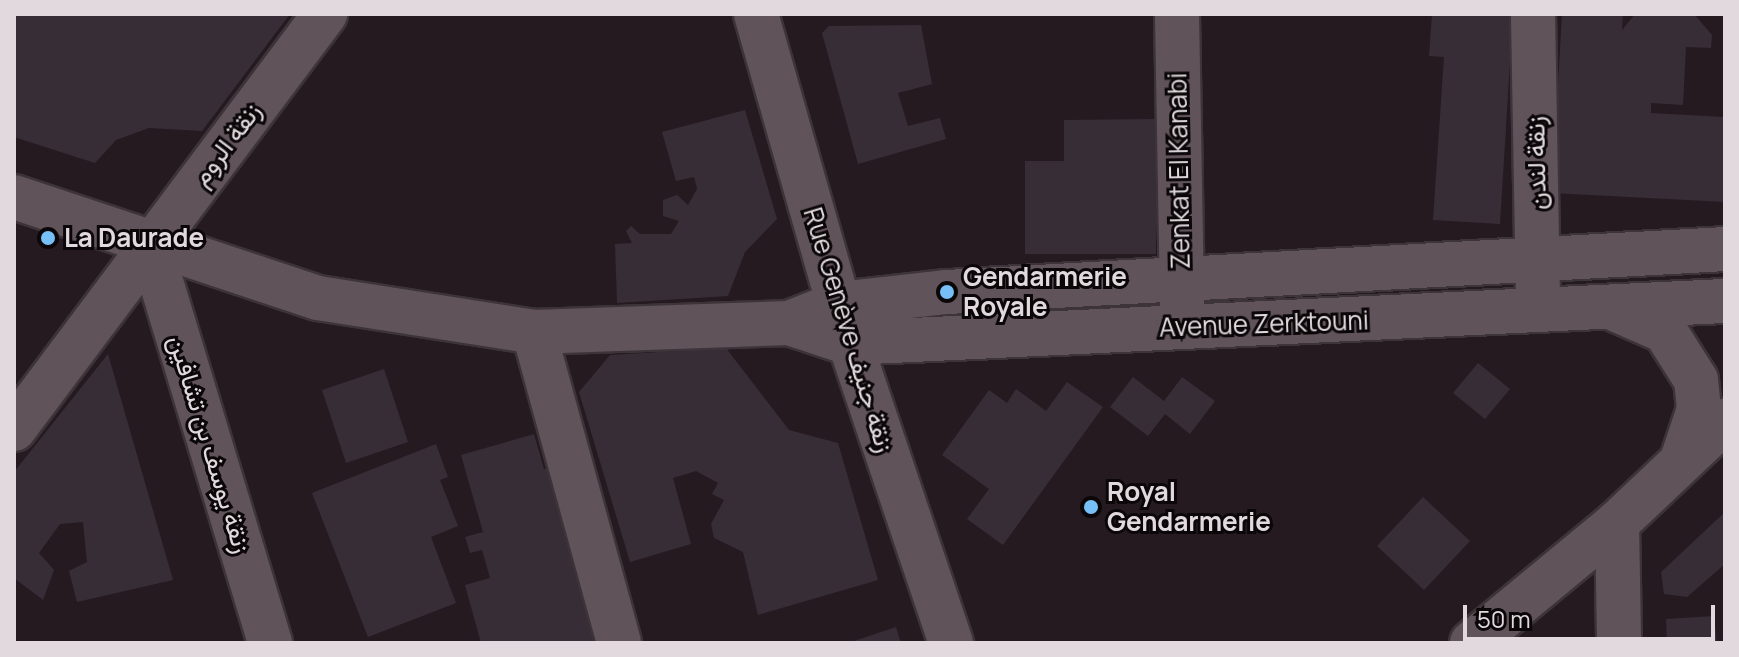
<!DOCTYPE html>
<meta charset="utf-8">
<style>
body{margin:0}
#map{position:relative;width:1739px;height:657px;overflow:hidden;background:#251a20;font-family:Manrope,Vazirmatn,sans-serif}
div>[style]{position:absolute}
.building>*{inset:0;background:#372d37}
.roads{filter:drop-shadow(2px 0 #3c3438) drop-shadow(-2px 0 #3c3438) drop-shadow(0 2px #3c3438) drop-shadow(0 -2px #3c3438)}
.minor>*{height:44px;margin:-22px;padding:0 22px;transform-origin:22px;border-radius:22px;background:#61535a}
.dots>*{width:22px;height:22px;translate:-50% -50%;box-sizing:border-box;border:4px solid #0b0709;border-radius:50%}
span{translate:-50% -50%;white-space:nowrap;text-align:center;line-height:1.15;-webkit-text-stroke:6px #0b0709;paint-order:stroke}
.street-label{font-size:26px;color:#e1d9dd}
.poi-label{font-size:26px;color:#e1d9dd;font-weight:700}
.left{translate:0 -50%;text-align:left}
.frame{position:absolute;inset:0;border:16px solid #e1d9dd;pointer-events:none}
.scale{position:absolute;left:1463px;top:605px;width:252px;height:36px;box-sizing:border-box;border:4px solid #e1d9dd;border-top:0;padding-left:10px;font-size:24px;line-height:28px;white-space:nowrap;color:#e1d9dd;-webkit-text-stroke:6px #0b0709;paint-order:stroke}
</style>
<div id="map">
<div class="building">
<div style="clip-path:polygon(14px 14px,290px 14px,202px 131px,149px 128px,116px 140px,95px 163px,14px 137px)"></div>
<div style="clip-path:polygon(1432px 14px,1513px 14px,1500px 224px,1433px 220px,1444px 57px,1429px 56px)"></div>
<div style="clip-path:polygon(1562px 14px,1623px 14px,1622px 30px,1635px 14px,1694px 14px,1712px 35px,1711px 48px,1686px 47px,1683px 105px,1651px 103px,1651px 113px,1725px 117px,1725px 202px,1552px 193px)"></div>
<div style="clip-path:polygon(921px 25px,932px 84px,898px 93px,908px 126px,940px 118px,946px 139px,858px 164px,822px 33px,829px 26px)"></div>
<div style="clip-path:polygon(745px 110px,777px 219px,745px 252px,728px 296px,617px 303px,615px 244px,632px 243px,626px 231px,631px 226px,640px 234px,671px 234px,679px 221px,663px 216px,663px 200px,677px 195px,688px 205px,697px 189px,694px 177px,676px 181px,662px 132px)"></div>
<div style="clip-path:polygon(1156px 119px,1156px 254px,1025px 254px,1025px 161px,1064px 161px,1064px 120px)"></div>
<div style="clip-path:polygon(726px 348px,789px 430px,838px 443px,878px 580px,758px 615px,743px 552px,714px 538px,711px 524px,724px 500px,712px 494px,718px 483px,696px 471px,673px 478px,691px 544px,630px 562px,579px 392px,610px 355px)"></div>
<div style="clip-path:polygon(108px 354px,173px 580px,77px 602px,69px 571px,87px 562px,83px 522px,60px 524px,39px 553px,54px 570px,43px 600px,14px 578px,14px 472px)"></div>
<div style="clip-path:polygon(1478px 363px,1510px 389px,1485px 419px,1453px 393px)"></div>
<div style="clip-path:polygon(384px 369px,408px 442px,346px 463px,322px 390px)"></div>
<div style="clip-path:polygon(1133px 377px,1164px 401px,1182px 377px,1215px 401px,1190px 434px,1165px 414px,1148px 436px,1110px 407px)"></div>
<div style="clip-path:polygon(1067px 382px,1103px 407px,1003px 545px,967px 519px,989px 489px,942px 455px,989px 390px,1007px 403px,1016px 389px,1046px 411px)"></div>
<div style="clip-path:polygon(534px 434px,544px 469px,556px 466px,601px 643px,481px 643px,465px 585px,490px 578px,482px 550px,470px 553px,465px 537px,483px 532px,461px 455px)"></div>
<div style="clip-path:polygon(436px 444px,448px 477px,440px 480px,458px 526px,431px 537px,456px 603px,368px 637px,312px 493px)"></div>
<div style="clip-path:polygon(1423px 497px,1470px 541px,1424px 590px,1377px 546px)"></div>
<div style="clip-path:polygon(1725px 512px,1725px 564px,1687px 597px,1664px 594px,1661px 572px)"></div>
<div style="clip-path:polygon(1714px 616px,1717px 643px,1667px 643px,1666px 619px)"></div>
<div style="clip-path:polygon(896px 627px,901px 643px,851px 643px,851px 642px)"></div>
</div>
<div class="roads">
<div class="minor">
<div style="left:756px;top:14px;width:342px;rotate:74.1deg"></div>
<div style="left:850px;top:343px;width:317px;rotate:71.4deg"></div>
<div style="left:1177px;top:14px;width:294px;rotate:89deg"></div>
<div style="left:1533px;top:14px;width:274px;rotate:89deg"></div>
<div style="left:14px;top:197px;width:320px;rotate:18.4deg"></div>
<div style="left:318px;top:298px;width:219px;rotate:8.9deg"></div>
<div style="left:534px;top:332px;width:255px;rotate:-2deg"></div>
<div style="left:789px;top:323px;width:53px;rotate:-21.2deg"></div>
<div style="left:838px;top:304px;width:110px;rotate:-6.3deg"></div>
<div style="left:947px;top:292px;width:779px;rotate:-3.16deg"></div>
<div style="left:150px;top:245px;width:416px;rotate:73.2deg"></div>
<div style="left:1617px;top:310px;width:52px;rotate:23.6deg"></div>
<div style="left:1665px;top:331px;width:58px;rotate:57.7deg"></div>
<div style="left:1696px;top:380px;width:29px;rotate:84deg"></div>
<div style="left:1699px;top:409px;width:54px;rotate:108.4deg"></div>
<div style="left:789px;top:323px;width:64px;rotate:18.2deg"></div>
<div style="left:850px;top:343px;width:876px;rotate:-2.75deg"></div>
<div style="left:534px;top:332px;width:322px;rotate:74.7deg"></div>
<div style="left:14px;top:429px;width:519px;rotate:-53.15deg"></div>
<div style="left:1617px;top:523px;width:120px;rotate:89deg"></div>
<div style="left:1472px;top:643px;width:188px;rotate:-39.6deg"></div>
<div style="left:1617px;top:523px;width:149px;rotate:-43.4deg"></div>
</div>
</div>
<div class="dots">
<div style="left:48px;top:238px;background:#77bff7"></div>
<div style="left:947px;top:292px;background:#77bff7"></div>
<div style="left:1091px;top:507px;background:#77bff7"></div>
</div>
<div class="street-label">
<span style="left:226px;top:144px;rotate:-53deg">زنقة الروم</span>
<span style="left:1536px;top:163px;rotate:-91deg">زنقة لندن</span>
<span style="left:1179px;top:171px;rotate:-91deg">Zenkat El Kanabi</span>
<span style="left:1264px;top:324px;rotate:-2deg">Avenue Zerktouni</span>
<span style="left:849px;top:330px;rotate:73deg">Rue Genève زنقة جنيف</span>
<span style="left:210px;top:444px;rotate:73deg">زنقة يوسف بن تشافين</span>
</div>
<div class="poi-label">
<span class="left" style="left:64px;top:238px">La Daurade</span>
<span class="left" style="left:963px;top:292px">Gendarmerie<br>Royale</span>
<span class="left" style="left:1107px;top:507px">Royal<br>Gendarmerie</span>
</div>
<div class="frame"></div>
<div class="scale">50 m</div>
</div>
